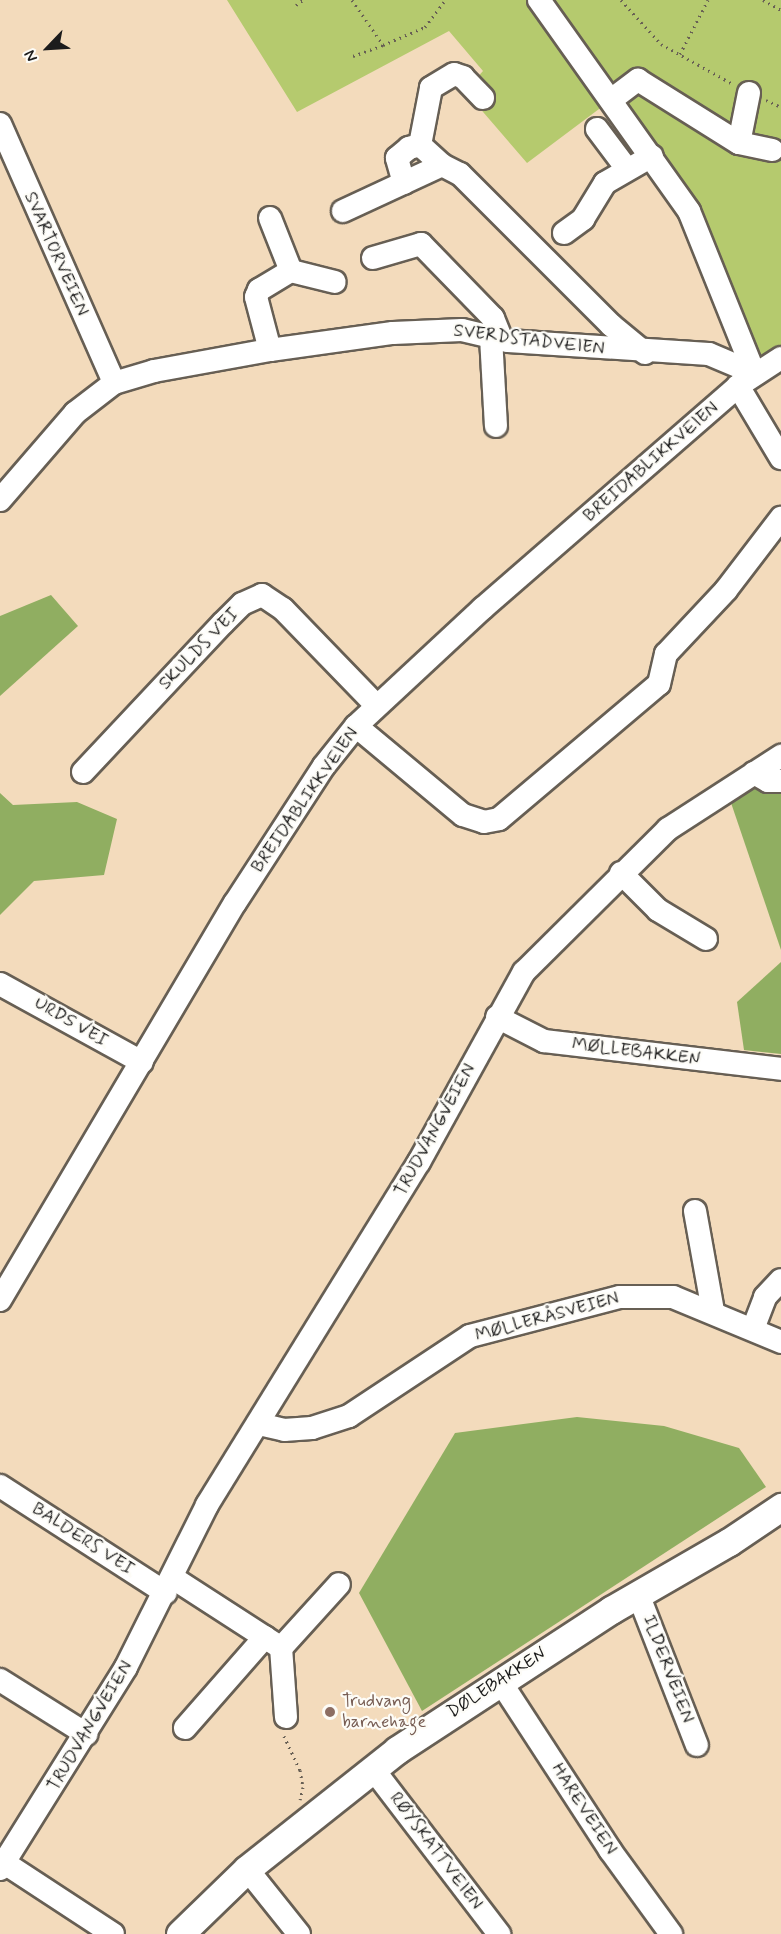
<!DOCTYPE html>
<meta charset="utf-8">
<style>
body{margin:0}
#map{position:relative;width:781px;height:1934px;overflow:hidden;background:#f3dbbc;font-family:Mynerve,sans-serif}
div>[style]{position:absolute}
.green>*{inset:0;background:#b5ca6e}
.forest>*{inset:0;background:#90ae61}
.path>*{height:3px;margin-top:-1.5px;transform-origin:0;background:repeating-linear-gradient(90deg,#675f54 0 1.5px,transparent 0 6px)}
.roads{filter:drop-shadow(2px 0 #675f54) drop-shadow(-2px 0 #675f54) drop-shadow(0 2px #675f54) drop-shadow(0 -2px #675f54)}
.minor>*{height:22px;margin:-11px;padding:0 11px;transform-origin:11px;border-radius:11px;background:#fff}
.major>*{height:27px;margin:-13.5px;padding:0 13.5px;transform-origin:13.5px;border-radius:13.5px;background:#fff}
.dots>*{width:16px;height:16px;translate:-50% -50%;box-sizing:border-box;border:3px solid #fdfcf7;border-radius:50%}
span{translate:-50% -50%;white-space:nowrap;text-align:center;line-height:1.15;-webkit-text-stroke:4.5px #fdfcf7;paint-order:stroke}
.street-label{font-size:18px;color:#1c1c1c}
.education-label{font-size:18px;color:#785e54}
.left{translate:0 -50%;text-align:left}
.north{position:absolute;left:18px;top:18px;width:60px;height:60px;-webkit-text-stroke:4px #fdfcf7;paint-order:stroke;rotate:245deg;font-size:16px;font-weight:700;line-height:24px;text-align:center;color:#1c1c1c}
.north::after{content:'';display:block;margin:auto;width:21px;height:27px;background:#1c1c1c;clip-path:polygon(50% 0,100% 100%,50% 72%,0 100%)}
</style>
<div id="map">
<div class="green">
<div style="clip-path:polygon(227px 0,781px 0,781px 360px,754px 373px,689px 211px,611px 100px,527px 163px,465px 91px,483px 71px,449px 31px,297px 112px)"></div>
</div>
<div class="forest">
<div style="clip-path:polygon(51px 595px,78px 626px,0 696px,0 616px)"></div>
<div style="clip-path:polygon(781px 757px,781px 950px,727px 791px)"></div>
<div style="clip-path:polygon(0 793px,13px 805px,77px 802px,117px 819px,104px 875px,34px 881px,0 915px)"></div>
<div style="clip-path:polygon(781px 962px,781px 1054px,744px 1050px,737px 1002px)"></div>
<div style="clip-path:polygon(577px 1417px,664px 1426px,739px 1448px,766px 1487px,422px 1711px,359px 1593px,455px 1433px)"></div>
</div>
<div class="path">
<div style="left:352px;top:0;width:55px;rotate:55.4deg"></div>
<div style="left:383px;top:45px;width:46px;rotate:-23.2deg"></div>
<div style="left:425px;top:27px;width:34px;rotate:-53deg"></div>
<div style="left:621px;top:0;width:59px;rotate:47.7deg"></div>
<div style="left:661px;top:44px;width:82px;rotate:29.1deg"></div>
<div style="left:763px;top:0;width:21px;rotate:29deg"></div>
<div style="left:296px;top:5px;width:9px;rotate:-36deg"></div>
<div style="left:680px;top:54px;width:61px;rotate:-62.6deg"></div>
<div style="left:353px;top:56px;width:32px;rotate:-20deg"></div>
<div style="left:766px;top:100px;width:17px;rotate:25deg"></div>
<div style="left:284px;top:1736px;width:38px;rotate:65deg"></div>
<div style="left:300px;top:1770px;width:17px;rotate:80deg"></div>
<div style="left:303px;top:1787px;width:13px;rotate:103deg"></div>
</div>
<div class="roads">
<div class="minor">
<div style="left:539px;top:0;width:259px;rotate:54.6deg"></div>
<div style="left:689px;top:211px;width:175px;rotate:68.1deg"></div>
<div style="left:483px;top:98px;width:29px;rotate:-134deg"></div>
<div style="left:463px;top:77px;width:9px;rotate:-162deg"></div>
<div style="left:454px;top:74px;width:27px;rotate:149deg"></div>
<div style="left:431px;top:88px;width:58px;rotate:100.9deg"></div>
<div style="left:420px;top:145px;width:30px;rotate:42deg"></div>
<div style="left:442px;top:165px;width:20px;rotate:27deg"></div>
<div style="left:460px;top:174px;width:214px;rotate:45deg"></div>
<div style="left:611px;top:325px;width:44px;rotate:39.5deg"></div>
<div style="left:611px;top:100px;width:34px;rotate:-37deg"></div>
<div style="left:638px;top:80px;width:119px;rotate:32deg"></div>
<div style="left:739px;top:143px;width:34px;rotate:12deg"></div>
<div style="left:0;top:124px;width:283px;rotate:66.2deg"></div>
<div style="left:597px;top:129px;width:50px;rotate:53.1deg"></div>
<div style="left:739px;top:143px;width:51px;rotate:-78.7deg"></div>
<div style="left:404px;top:183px;width:26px;rotate:-106deg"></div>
<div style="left:397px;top:158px;width:16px;rotate:-40deg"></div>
<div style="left:409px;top:148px;width:11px;rotate:-15deg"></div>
<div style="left:343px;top:211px;width:109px;rotate:-24.9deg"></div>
<div style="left:270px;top:218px;width:57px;rotate:68.4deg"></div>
<div style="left:564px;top:233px;width:24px;rotate:-36deg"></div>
<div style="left:583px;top:219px;width:42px;rotate:-58.6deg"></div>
<div style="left:605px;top:183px;width:54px;rotate:-29.9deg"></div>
<div style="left:373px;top:258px;width:50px;rotate:-16.3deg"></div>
<div style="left:421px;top:244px;width:103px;rotate:45.8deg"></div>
<div style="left:493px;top:318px;width:24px;rotate:68deg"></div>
<div style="left:491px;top:337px;width:89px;rotate:86.8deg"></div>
<div style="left:270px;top:350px;width:55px;rotate:-104.8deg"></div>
<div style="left:256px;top:297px;width:8px;rotate:-67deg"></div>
<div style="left:259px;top:290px;width:37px;rotate:-31deg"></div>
<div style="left:291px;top:271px;width:45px;rotate:14deg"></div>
<div style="left:738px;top:386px;width:84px;rotate:59.2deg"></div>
<div style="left:0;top:500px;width:115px;rotate:-49.2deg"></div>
<div style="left:75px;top:413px;width:49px;rotate:-37.6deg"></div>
<div style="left:114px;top:383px;width:42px;rotate:-16.7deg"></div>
<div style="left:154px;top:371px;width:118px;rotate:-10.3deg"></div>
<div style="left:270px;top:350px;width:124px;rotate:-7.9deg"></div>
<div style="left:393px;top:333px;width:69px;rotate:-2.5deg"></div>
<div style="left:462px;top:330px;width:47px;rotate:13.4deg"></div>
<div style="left:508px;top:341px;width:201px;rotate:3.7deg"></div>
<div style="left:709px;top:354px;width:49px;rotate:22.9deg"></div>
<div style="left:356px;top:726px;width:139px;rotate:39.8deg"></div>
<div style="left:463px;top:815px;width:22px;rotate:18deg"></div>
<div style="left:484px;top:822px;width:15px;rotate:-11deg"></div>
<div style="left:499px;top:819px;width:209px;rotate:-40.2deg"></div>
<div style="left:659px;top:684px;width:31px;rotate:-77deg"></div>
<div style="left:666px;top:654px;width:88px;rotate:-46.8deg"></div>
<div style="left:726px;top:590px;width:91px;rotate:-52.6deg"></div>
<div style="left:83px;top:772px;width:204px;rotate:-46.8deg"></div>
<div style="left:223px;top:623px;width:27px;rotate:-45deg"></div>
<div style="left:242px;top:604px;width:22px;rotate:-24deg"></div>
<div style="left:262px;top:595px;width:25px;rotate:34deg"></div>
<div style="left:283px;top:609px;width:132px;rotate:45.9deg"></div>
<div style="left:754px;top:773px;width:16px;rotate:30deg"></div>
<div style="left:768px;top:781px;width:13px"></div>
<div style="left:621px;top:873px;width:52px;rotate:45deg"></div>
<div style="left:658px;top:910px;width:56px;rotate:31.1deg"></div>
<div style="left:0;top:984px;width:162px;rotate:28.8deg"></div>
<div style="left:497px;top:1017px;width:53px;rotate:27.1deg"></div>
<div style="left:544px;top:1041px;width:239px;rotate:6.7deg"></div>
<div style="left:695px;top:1211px;width:102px;rotate:79.8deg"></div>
<div style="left:0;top:1300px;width:461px;rotate:-59.4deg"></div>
<div style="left:235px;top:903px;width:163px;rotate:-57deg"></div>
<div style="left:324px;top:766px;width:51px;rotate:-51.3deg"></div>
<div style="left:356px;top:726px;width:173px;rotate:-42.9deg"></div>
<div style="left:483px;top:608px;width:338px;rotate:-41deg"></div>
<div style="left:738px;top:386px;width:51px;rotate:-33.1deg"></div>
<div style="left:753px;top:1329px;width:34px;rotate:-69deg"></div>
<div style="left:765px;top:1297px;width:23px;rotate:-47deg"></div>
<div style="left:259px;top:1424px;width:26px;rotate:13deg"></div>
<div style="left:284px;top:1430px;width:28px;rotate:-4deg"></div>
<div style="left:312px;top:1428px;width:39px;rotate:-18deg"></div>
<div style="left:349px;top:1416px;width:145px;rotate:-33.5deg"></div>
<div style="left:470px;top:1336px;width:155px;rotate:-14.6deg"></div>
<div style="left:620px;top:1297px;width:53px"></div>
<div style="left:673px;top:1297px;width:117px;rotate:22.6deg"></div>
<div style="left:0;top:1486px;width:197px;rotate:32.8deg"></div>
<div style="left:173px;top:1578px;width:129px;rotate:32.9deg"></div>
<div style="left:638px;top:1594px;width:162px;rotate:68.7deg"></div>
<div style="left:0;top:1680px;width:102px;rotate:32.1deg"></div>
<div style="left:500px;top:1681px;width:202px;rotate:56.9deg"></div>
<div style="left:610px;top:1850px;width:104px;rotate:54deg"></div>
<div style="left:286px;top:1717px;width:69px;rotate:-94.1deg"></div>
<div style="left:281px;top:1648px;width:86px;rotate:-47.8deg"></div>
<div style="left:185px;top:1728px;width:121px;rotate:-48.7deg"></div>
<div style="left:373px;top:1769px;width:208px;rotate:52.6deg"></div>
<div style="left:0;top:1860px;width:135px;rotate:33.2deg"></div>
<div style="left:0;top:1869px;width:238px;rotate:-58deg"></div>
<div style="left:126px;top:1667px;width:181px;rotate:-63.4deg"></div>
<div style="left:207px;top:1505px;width:403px;rotate:-58.3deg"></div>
<div style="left:419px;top:1162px;width:217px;rotate:-61.1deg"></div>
<div style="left:524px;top:972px;width:203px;rotate:-44.8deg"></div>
<div style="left:668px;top:829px;width:135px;rotate:-32.9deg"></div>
<div style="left:247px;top:1869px;width:83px;rotate:51.3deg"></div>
</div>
<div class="major">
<div style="left:180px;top:1934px;width:93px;rotate:-44.1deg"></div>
<div style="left:247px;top:1869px;width:191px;rotate:-38.4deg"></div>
<div style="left:397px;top:1750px;width:256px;rotate:-33.2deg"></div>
<div style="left:611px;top:1610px;width:136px;rotate:-30deg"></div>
<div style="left:729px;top:1542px;width:63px;rotate:-33.9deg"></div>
</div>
</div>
<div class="dots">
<div style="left:330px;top:1712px;background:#8d6e63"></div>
</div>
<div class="street-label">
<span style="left:56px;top:254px;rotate:66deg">SVARTORVEIEN</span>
<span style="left:529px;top:340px;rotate:7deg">SVERDSTADVEIEN</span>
<span style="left:651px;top:462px;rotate:-41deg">BREIDABLIKKVEIEN</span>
<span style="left:199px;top:649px;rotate:-46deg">SKULDS VEI</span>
<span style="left:305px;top:800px;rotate:-55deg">BREIDABLIKKVEIEN</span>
<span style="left:71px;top:1022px;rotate:30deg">URDS VEI</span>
<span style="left:636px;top:1052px;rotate:7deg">MØLLEBAKKEN</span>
<span style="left:435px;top:1130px;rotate:-61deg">TRUDVANGVEIEN</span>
<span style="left:547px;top:1317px;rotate:-15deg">MØLLERÅSVEIEN</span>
<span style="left:83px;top:1539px;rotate:33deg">BALDERS VEI</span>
<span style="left:668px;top:1669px;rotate:69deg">ILDERVEIEN</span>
<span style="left:497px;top:1683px;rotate:-33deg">DØLEBAKKEN</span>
<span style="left:90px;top:1726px;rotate:-59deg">TRUDVANGVEIEN</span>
<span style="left:584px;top:1809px;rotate:57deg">HAREVEIEN</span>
<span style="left:436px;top:1851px;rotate:53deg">RØYSKATTVEIEN</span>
</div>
<div class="education-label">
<span class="left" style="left:342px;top:1712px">Trudvang<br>barnehage</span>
</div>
<div class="north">N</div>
</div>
